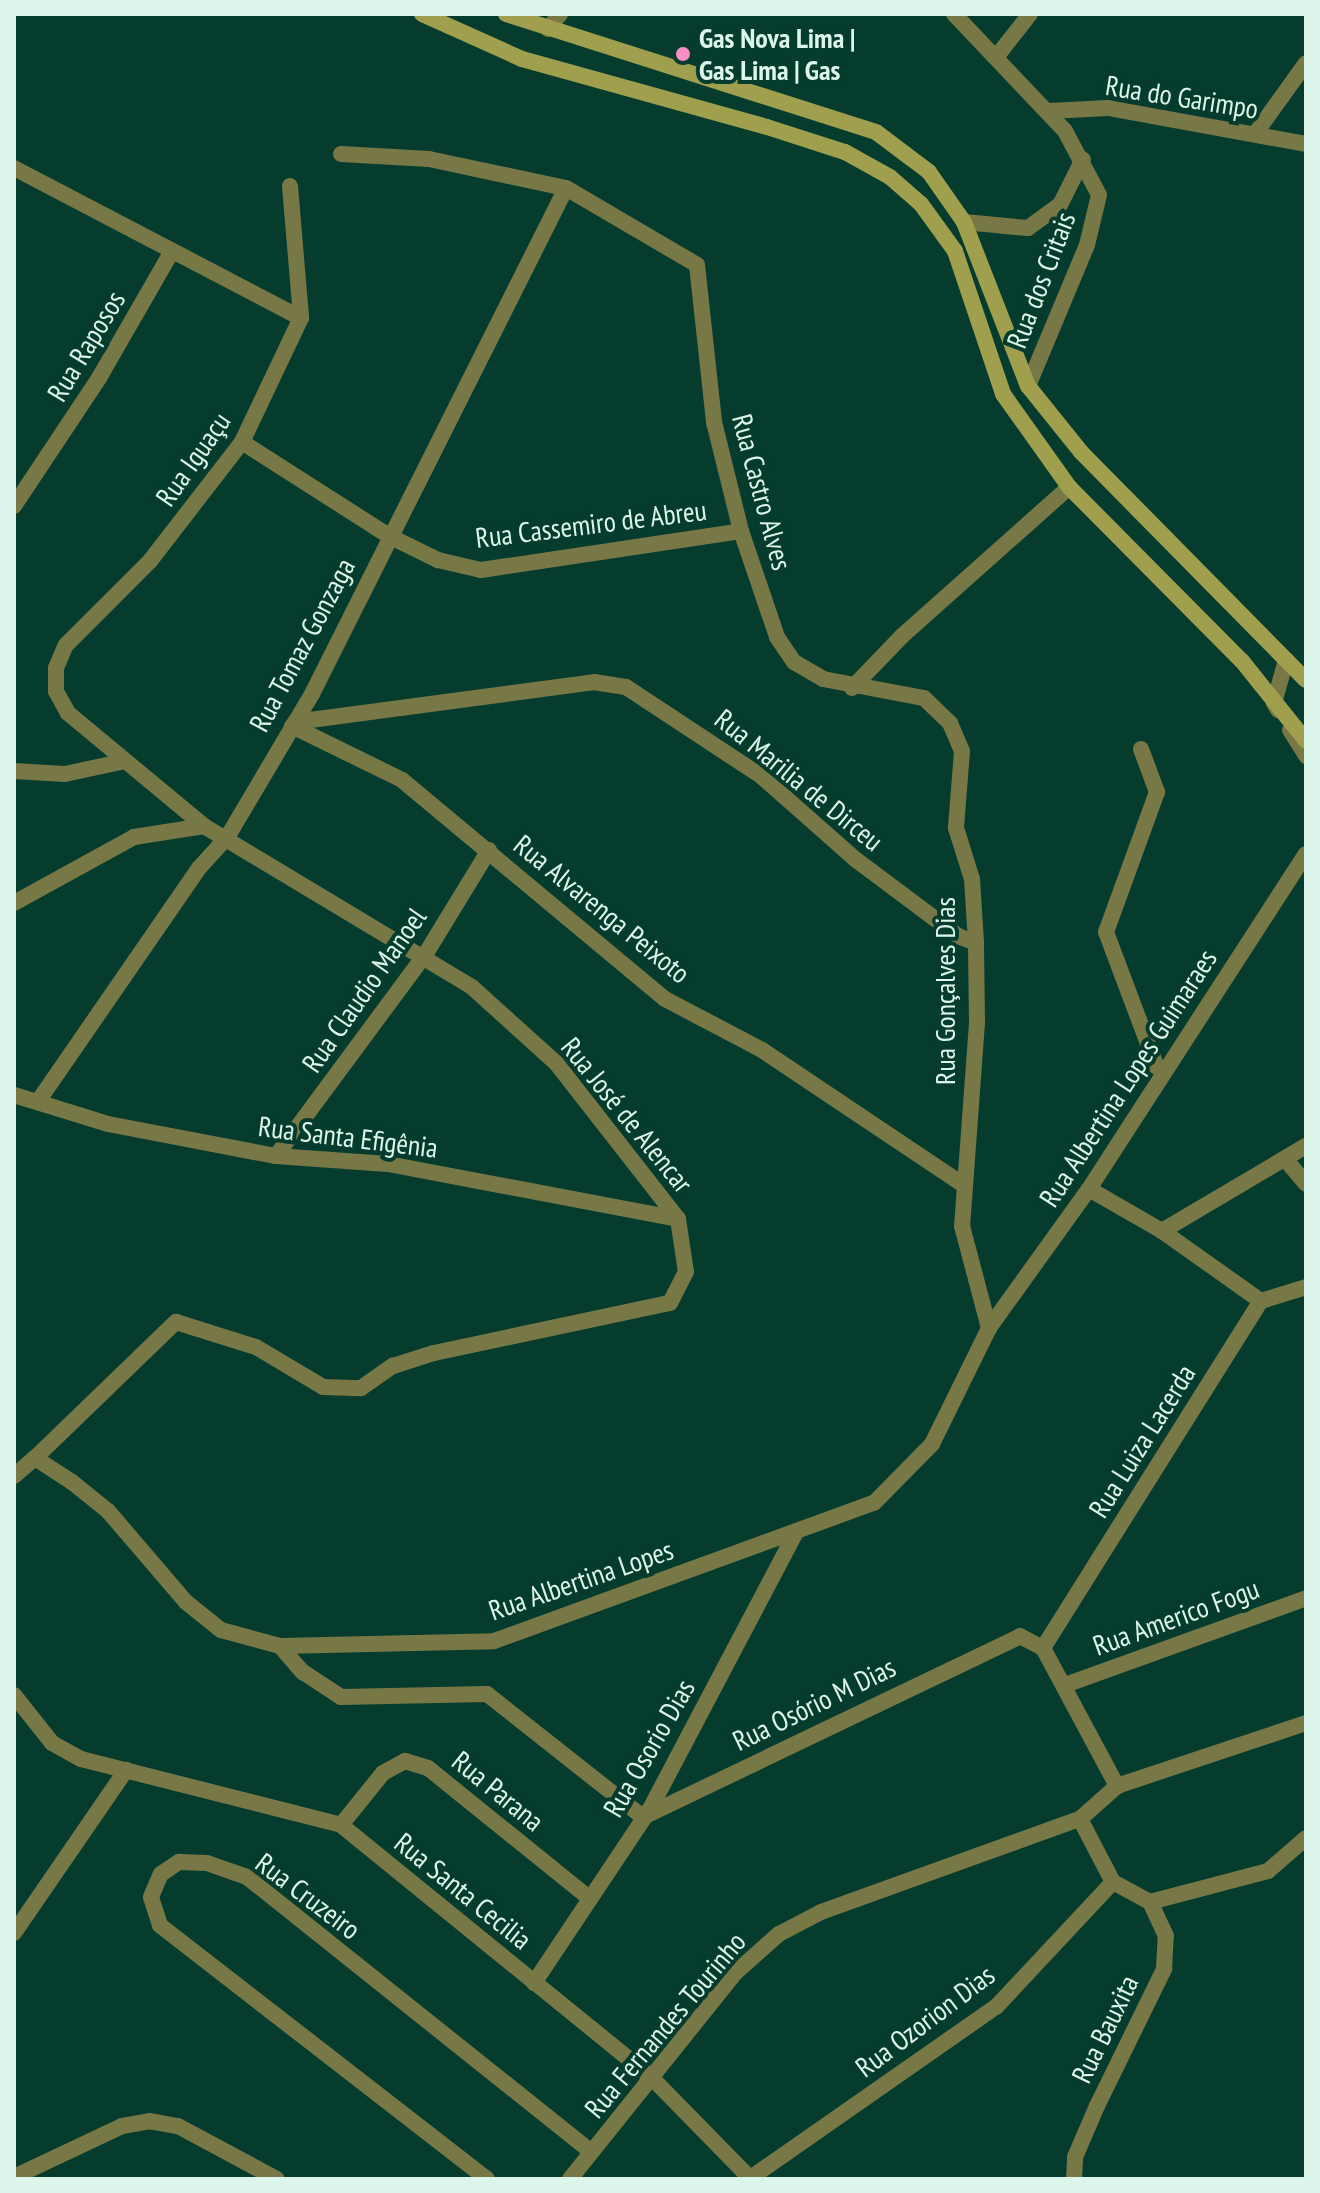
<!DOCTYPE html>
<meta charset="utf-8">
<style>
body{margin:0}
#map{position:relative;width:1320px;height:2193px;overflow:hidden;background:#063c2d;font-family:"PT Sans Narrow",sans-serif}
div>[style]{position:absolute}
.minor>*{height:16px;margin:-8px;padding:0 8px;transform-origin:8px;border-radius:8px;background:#787847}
.secondary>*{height:16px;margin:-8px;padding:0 8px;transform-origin:8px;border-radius:8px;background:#9f9f4e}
.dots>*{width:22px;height:22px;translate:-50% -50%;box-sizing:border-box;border:4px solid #063c2d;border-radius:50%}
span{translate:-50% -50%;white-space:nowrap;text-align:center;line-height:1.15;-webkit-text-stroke:8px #063c2d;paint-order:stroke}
.poi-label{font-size:28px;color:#ddf6ec;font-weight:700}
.left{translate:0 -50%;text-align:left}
.street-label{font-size:28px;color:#ddf6ec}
.frame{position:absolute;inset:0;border:16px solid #ddf6ec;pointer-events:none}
</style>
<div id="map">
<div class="minor">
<div style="left:954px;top:14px;width:161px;rotate:46.5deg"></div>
<div style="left:1065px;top:131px;width:72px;rotate:62deg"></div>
<div style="left:1099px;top:195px;width:51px;rotate:103.5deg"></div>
<div style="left:1087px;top:245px;width:153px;rotate:112.7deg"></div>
<div style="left:548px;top:29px;width:19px;rotate:-51deg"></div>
<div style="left:997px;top:56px;width:53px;rotate:-51.8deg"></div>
<div style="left:1049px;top:111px;width:59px;rotate:-2.9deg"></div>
<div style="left:1108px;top:108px;width:201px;rotate:10.3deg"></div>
<div style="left:1255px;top:134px;width:87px;rotate:-54.3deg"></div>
<div style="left:341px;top:154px;width:88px;rotate:3.3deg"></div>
<div style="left:429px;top:159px;width:140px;rotate:12deg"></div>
<div style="left:566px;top:188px;width:152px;rotate:30.4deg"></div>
<div style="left:697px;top:265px;width:158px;rotate:83.8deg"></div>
<div style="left:714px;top:422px;width:112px;rotate:76.1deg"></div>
<div style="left:741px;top:531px;width:112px;rotate:71.2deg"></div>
<div style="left:777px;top:637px;width:30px;rotate:56deg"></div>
<div style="left:794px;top:662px;width:34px;rotate:30deg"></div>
<div style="left:823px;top:679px;width:103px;rotate:10.7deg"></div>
<div style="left:924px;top:698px;width:36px;rotate:44deg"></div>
<div style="left:950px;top:723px;width:30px;rotate:67deg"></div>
<div style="left:962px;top:751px;width:77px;rotate:94.5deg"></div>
<div style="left:956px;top:828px;width:53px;rotate:72.6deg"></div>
<div style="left:972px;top:879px;width:64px;rotate:86.4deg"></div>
<div style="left:976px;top:943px;width:80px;rotate:89.3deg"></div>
<div style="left:977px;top:1023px;width:204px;rotate:94.2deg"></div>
<div style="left:962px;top:1226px;width:106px;rotate:75.2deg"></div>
<div style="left:14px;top:168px;width:324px;rotate:27.6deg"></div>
<div style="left:290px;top:186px;width:132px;rotate:85.2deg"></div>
<div style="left:964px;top:222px;width:64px;rotate:5.4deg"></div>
<div style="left:1028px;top:228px;width:39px;rotate:-36deg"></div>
<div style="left:1060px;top:205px;width:51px;rotate:-63.4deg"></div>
<div style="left:242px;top:442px;width:174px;rotate:32.6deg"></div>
<div style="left:389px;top:536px;width:55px;rotate:26.1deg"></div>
<div style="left:438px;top:560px;width:44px;rotate:13.1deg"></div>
<div style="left:481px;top:570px;width:263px;rotate:-8.5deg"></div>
<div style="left:14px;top:506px;width:154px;rotate:-56.4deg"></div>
<div style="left:99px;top:378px;width:146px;rotate:-60.1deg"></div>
<div style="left:852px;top:688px;width:72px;rotate:-46.1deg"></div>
<div style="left:902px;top:636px;width:224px;rotate:-41.7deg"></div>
<div style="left:1278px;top:710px;width:8px;rotate:-120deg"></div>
<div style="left:1274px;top:703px;width:45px;rotate:-74.4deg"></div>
<div style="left:295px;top:722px;width:302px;rotate:-7.6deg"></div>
<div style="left:594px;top:682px;width:32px;rotate:9deg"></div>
<div style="left:626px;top:687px;width:162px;rotate:33.4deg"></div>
<div style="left:761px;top:776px;width:125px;rotate:41.4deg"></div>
<div style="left:855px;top:859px;width:129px;rotate:36.8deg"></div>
<div style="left:958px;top:936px;width:19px;rotate:21deg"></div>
<div style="left:292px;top:726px;width:123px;rotate:26.1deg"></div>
<div style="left:402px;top:780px;width:342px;rotate:39.8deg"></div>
<div style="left:665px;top:999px;width:110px;rotate:27.7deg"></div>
<div style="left:762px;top:1050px;width:241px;rotate:33.8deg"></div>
<div style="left:1290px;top:730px;width:31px;rotate:58deg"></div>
<div style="left:1141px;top:749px;width:46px;rotate:69.6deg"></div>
<div style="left:1157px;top:792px;width:149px;rotate:110deg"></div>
<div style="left:1106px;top:932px;width:156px;rotate:69.4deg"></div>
<div style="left:14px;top:771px;width:51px;rotate:3.4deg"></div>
<div style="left:65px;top:774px;width:57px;rotate:-12.1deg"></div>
<div style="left:14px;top:903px;width:137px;rotate:-28.8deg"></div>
<div style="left:134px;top:837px;width:71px;rotate:-8.9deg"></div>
<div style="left:14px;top:1095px;width:98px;rotate:17.1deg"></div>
<div style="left:108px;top:1124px;width:171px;rotate:10.8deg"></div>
<div style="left:276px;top:1156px;width:112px;rotate:4.1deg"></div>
<div style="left:388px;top:1164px;width:295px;rotate:10.7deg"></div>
<div style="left:39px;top:1100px;width:283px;rotate:-55.4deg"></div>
<div style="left:200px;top:867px;width:42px;rotate:-47.9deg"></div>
<div style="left:228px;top:836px;width:165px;rotate:-59.4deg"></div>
<div style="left:312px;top:694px;width:566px;rotate:-63.34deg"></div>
<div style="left:276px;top:1156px;width:250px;rotate:-53.5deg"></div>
<div style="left:425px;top:955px;width:123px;rotate:-58.6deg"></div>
<div style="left:1286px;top:1160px;width:31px;rotate:50deg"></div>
<div style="left:1089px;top:1189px;width:84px;rotate:29.9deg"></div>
<div style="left:1162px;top:1231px;width:167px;rotate:-30.6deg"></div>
<div style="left:1162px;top:1231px;width:121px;rotate:35.3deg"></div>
<div style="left:35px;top:1458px;width:196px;rotate:-44deg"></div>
<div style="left:176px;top:1322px;width:84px;rotate:17.4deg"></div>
<div style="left:256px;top:1347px;width:78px;rotate:30.8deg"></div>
<div style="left:323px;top:1387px;width:38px;rotate:2deg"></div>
<div style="left:361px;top:1388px;width:39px;rotate:-35deg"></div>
<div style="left:393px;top:1366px;width:43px;rotate:-17.6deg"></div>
<div style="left:434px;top:1353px;width:241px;rotate:-12deg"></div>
<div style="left:670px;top:1303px;width:35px;rotate:-63deg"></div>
<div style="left:686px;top:1272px;width:54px;rotate:-98.6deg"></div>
<div style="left:678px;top:1219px;width:198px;rotate:-128deg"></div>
<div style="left:556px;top:1063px;width:113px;rotate:-137.9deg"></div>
<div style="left:472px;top:987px;width:313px;rotate:-149deg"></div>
<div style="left:204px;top:826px;width:177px;rotate:-140.3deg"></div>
<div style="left:68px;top:713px;width:25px;rotate:-119deg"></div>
<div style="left:56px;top:691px;width:23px;rotate:-90deg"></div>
<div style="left:56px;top:668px;width:25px;rotate:-67deg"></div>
<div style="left:66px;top:645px;width:119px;rotate:-45deg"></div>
<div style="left:150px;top:561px;width:150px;rotate:-52.3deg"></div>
<div style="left:242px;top:442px;width:137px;rotate:-64.6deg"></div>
<div style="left:14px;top:1476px;width:28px;rotate:-41deg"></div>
<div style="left:35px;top:1458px;width:44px;rotate:33deg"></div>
<div style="left:72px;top:1482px;width:46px;rotate:38.9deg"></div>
<div style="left:108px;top:1511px;width:120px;rotate:49.4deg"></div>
<div style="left:186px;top:1602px;width:45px;rotate:38.7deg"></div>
<div style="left:221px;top:1630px;width:61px;rotate:15.2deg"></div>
<div style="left:280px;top:1646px;width:214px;rotate:-1.3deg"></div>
<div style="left:494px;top:1641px;width:404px;rotate:-20deg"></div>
<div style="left:874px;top:1503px;width:83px;rotate:-45.5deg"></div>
<div style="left:932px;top:1444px;width:129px;rotate:-63.8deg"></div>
<div style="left:989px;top:1328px;width:171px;rotate:-54.3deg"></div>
<div style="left:1089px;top:1189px;width:399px;rotate:-57.1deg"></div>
<div style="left:280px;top:1646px;width:35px;rotate:49deg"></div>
<div style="left:303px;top:1672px;width:45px;rotate:33.3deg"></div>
<div style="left:341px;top:1697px;width:146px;rotate:-1.2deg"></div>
<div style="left:487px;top:1694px;width:199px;rotate:38.3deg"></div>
<div style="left:643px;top:1817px;width:418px;rotate:-25.6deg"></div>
<div style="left:1020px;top:1636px;width:26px;rotate:28deg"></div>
<div style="left:1043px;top:1648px;width:157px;rotate:61.8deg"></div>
<div style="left:1043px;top:1648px;width:410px;rotate:-57.9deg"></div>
<div style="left:1261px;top:1301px;width:47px;rotate:-17.3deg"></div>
<div style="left:1065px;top:1685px;width:256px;rotate:-19.8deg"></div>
<div style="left:14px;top:1695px;width:61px;rotate:51.6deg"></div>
<div style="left:52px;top:1743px;width:33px;rotate:29deg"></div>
<div style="left:81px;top:1759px;width:268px;rotate:14.2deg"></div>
<div style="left:341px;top:1825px;width:400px;rotate:39.1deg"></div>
<div style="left:651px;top:2077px;width:141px;rotate:45.6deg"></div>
<div style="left:1306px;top:1723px;width:199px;rotate:161.6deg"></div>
<div style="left:1117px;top:1786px;width:50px;rotate:138.3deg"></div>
<div style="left:1080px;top:1819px;width:71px;rotate:62.4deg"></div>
<div style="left:1113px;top:1882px;width:42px;rotate:28.4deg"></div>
<div style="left:1150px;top:1902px;width:122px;rotate:-14.7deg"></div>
<div style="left:1268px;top:1871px;width:50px;rotate:-41deg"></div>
<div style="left:341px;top:1825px;width:67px;rotate:-51.1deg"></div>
<div style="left:383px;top:1773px;width:25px;rotate:-29deg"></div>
<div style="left:405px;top:1761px;width:24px;rotate:17deg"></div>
<div style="left:428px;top:1768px;width:206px;rotate:38.9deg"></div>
<div style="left:14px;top:1933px;width:198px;rotate:-55.5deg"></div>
<div style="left:534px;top:1983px;width:209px;rotate:-56.3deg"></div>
<div style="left:650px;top:1809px;width:313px;rotate:-62.2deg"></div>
<div style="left:14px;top:2177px;width:119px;rotate:-25.3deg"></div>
<div style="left:122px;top:2126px;width:27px;rotate:-10deg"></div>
<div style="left:149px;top:2121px;width:29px;rotate:10deg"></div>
<div style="left:178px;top:2126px;width:112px;rotate:28.2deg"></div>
<div style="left:487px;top:2179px;width:414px;rotate:-142.2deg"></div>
<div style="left:160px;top:1925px;width:29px;rotate:-108deg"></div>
<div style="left:151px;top:1897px;width:25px;rotate:-67deg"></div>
<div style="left:161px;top:1874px;width:22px;rotate:-34deg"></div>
<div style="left:179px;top:1862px;width:28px;rotate:2deg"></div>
<div style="left:207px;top:1863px;width:42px;rotate:19.3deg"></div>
<div style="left:247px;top:1877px;width:440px;rotate:38.6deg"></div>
<div style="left:570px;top:2179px;width:264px;rotate:-51.3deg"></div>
<div style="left:735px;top:1973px;width:59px;rotate:-41.6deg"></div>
<div style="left:779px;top:1934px;width:47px;rotate:-27.6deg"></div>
<div style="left:821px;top:1912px;width:275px;rotate:-19.8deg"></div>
<div style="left:749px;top:2179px;width:301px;rotate:-34.9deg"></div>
<div style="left:996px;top:2007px;width:171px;rotate:-46.9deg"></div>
<div style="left:1074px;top:2179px;width:22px;rotate:-87deg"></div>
<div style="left:1075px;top:2157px;width:56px;rotate:-66.7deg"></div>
<div style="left:1097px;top:2106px;width:153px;rotate:-63.9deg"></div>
<div style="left:1164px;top:1969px;width:33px;rotate:-87deg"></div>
<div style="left:1166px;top:1936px;width:38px;rotate:-115deg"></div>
</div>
<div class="secondary">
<div style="left:422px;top:14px;width:110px;rotate:24.2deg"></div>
<div style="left:522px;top:59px;width:254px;rotate:15.5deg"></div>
<div style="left:767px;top:127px;width:82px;rotate:17.8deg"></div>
<div style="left:845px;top:152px;width:51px;rotate:29.1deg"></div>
<div style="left:890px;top:177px;width:41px;rotate:41.1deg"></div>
<div style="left:921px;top:204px;width:58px;rotate:54.1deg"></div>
<div style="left:955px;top:251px;width:151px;rotate:71.4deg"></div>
<div style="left:1003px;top:394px;width:114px;rotate:54.6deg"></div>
<div style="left:1069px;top:487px;width:245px;rotate:45.2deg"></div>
<div style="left:1242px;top:661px;width:102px;rotate:51.3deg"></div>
<div style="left:506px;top:14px;width:388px;rotate:17.7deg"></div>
<div style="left:876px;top:132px;width:66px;rotate:37deg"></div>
<div style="left:929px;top:172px;width:61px;rotate:55deg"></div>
<div style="left:964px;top:222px;width:176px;rotate:68.7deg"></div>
<div style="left:1028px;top:386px;width:85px;rotate:51.2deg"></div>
<div style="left:1081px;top:452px;width:320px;rotate:45.4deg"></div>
</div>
<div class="dots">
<div style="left:683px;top:54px;background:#fa8fc6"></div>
</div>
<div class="poi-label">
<span class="left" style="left:699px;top:54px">Gas Nova Lima |<br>Gas Lima | Gas</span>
</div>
<div class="street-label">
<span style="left:1182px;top:97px;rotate:9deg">Rua do Garimpo</span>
<span style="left:1041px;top:280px;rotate:-69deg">Rua dos Critais</span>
<span style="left:86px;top:346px;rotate:-59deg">Rua Raposos</span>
<span style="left:193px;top:459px;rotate:-55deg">Rua Iguaçu</span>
<span style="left:762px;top:492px;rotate:75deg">Rua Castro Alves</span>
<span style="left:591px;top:524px;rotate:-7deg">Rua Cassemiro de Abreu</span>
<span style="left:302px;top:645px;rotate:-62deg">Rua Tomaz Gonzaga</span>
<span style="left:799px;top:780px;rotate:39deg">Rua Marilia de Dirceu</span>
<span style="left:602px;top:909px;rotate:39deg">Rua Alvarenga Peixoto</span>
<span style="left:364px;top:990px;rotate:-55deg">Rua Claudio Manoel</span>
<span style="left:945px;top:991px;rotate:-90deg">Rua Gonçalves Dias</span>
<span style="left:1128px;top:1078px;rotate:-57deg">Rua Albertina Lopes Guimaraes</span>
<span style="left:627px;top:1115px;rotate:51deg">Rua José de Alencar</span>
<span style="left:348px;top:1137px;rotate:7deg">Rua Santa Efigênia</span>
<span style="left:1142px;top:1441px;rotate:-58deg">Rua Luiza Lacerda</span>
<span style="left:581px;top:1580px;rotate:-19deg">Rua Albertina Lopes</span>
<span style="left:1176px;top:1617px;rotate:-20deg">Rua Americo Fogu</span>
<span style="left:814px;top:1704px;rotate:-26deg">Rua Osório M Dias</span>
<span style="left:649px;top:1748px;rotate:-60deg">Rua Osorio Dias</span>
<span style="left:498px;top:1791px;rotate:39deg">Rua Parana</span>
<span style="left:463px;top:1891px;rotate:39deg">Rua Santa Cecilia</span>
<span style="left:308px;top:1896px;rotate:37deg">Rua Cruzeiro</span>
<span style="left:925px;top:2021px;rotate:-37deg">Rua Ozorion Dias</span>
<span style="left:665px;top:2025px;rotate:-50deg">Rua Fernandes Tourinho</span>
<span style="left:1105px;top:2029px;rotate:-64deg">Rua Bauxita</span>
</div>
<div class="frame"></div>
</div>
